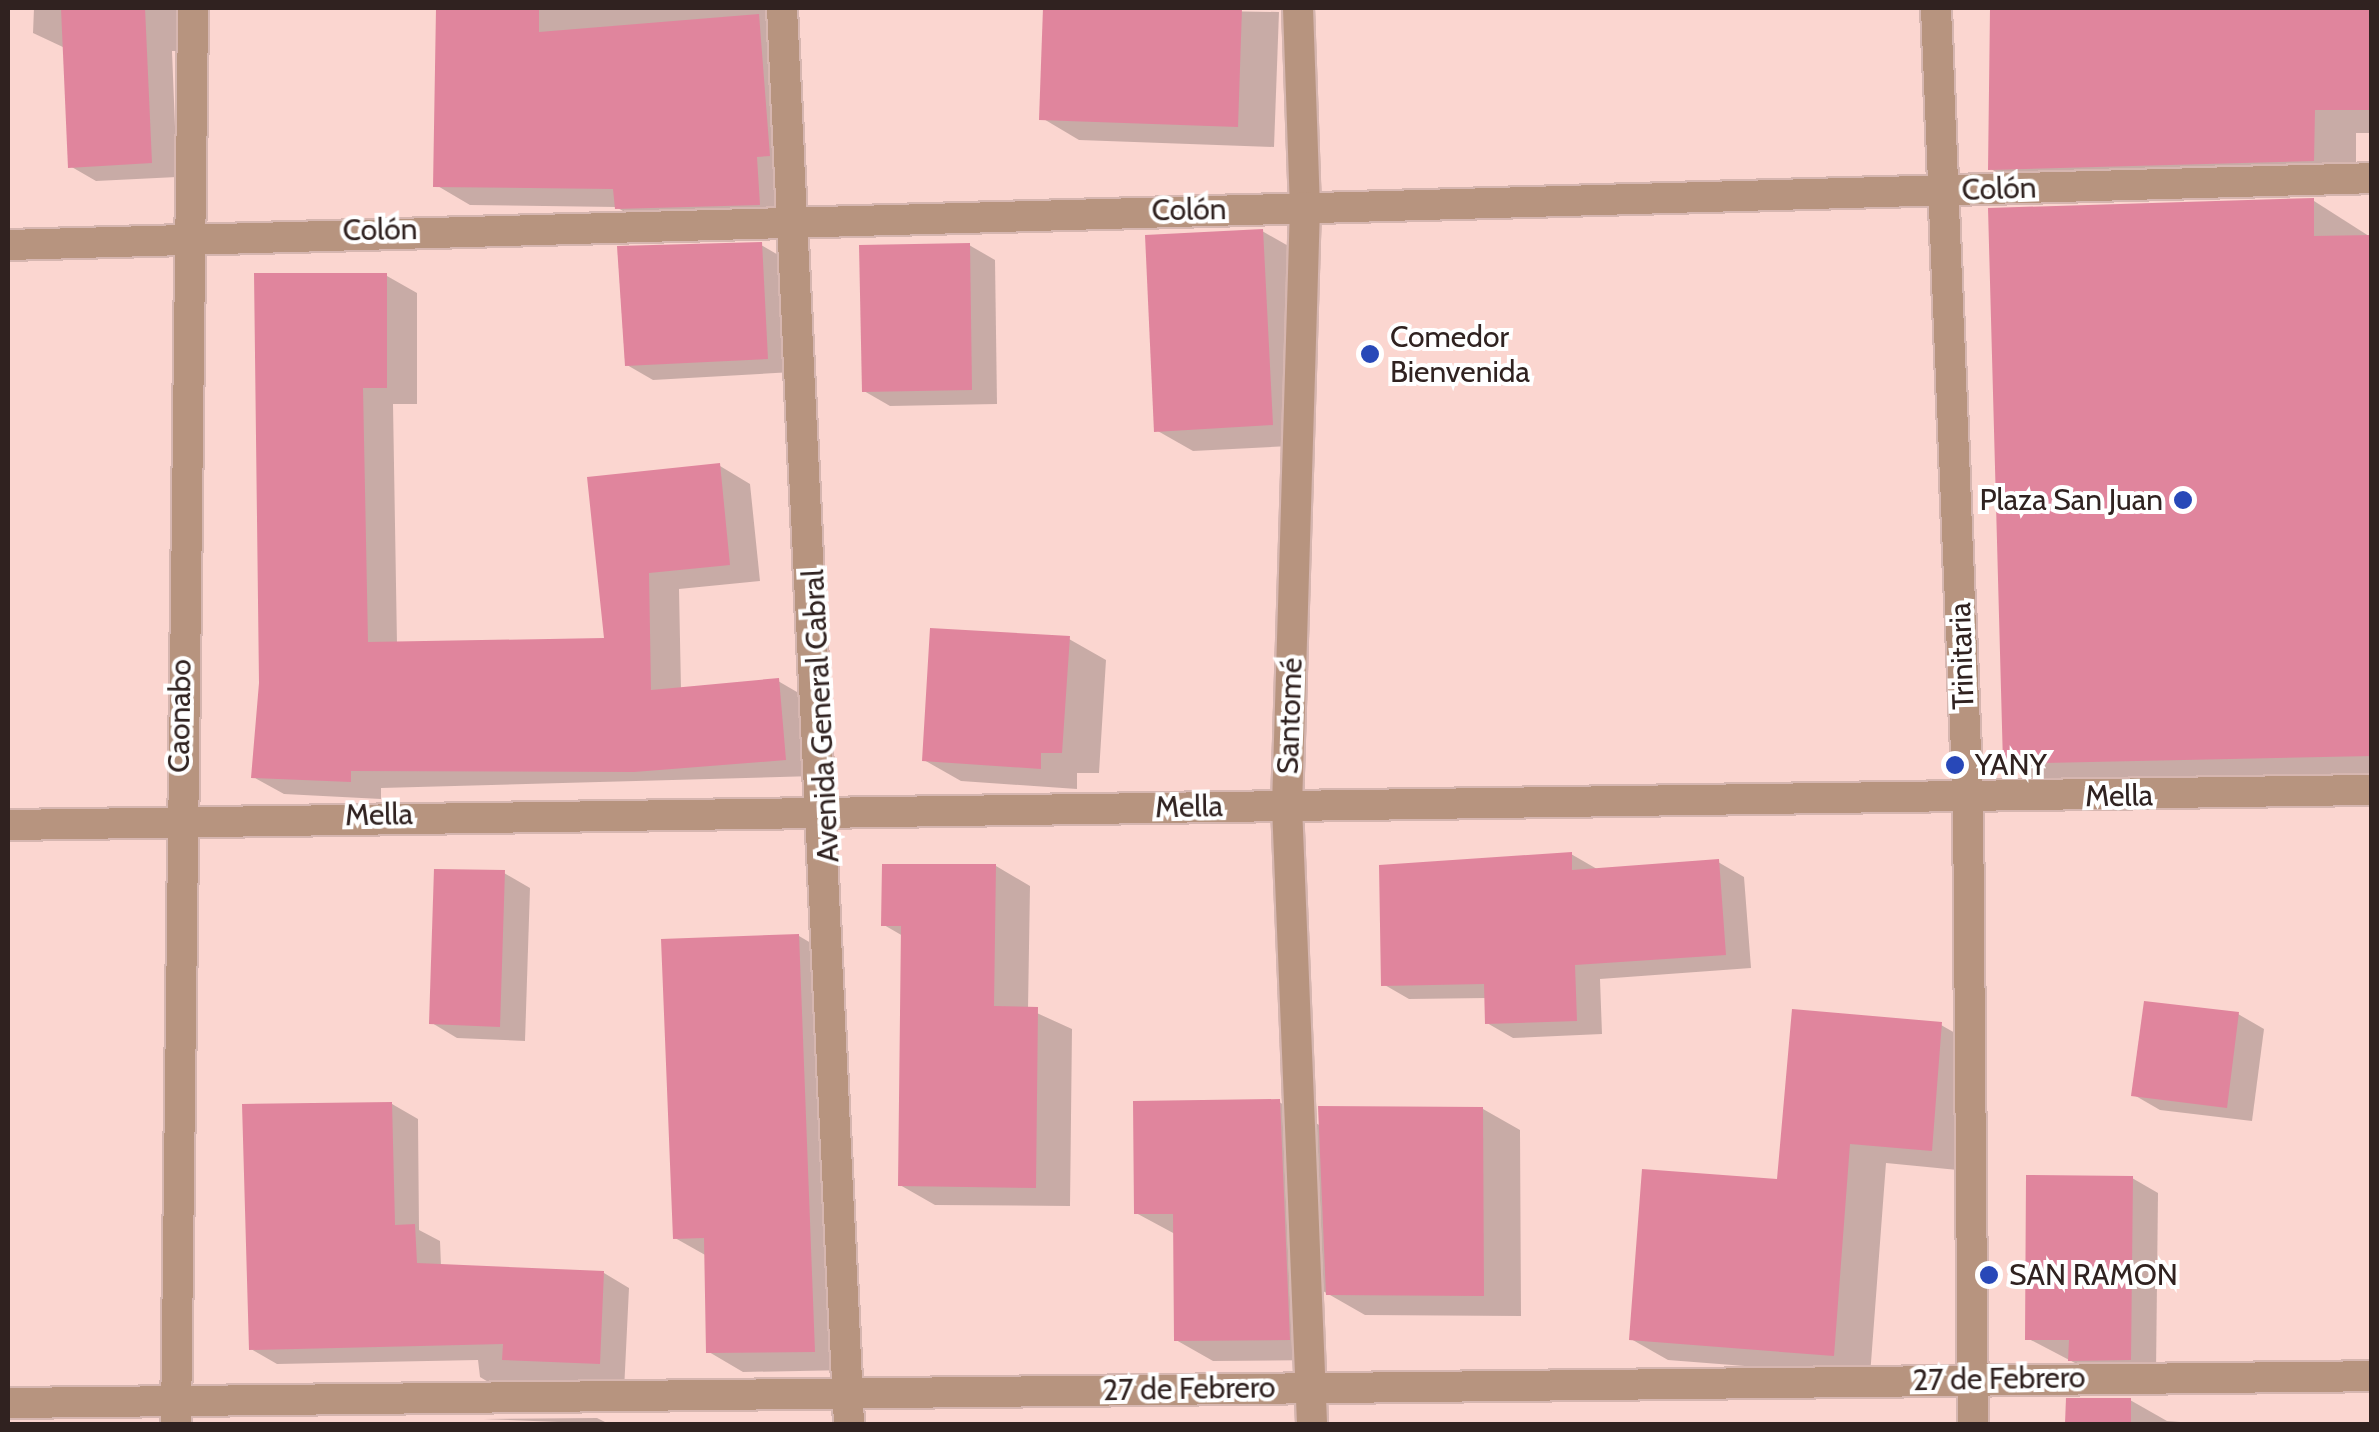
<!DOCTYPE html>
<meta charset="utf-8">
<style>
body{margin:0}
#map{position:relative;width:2379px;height:1432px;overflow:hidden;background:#fbd6d0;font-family:Cabin,sans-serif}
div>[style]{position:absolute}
.shadow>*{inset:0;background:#0003}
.building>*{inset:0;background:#e0859d}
.roads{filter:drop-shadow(2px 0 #d6b6b0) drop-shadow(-2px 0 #d6b6b0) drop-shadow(0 2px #d6b6b0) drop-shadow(0 -2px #d6b6b0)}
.minor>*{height:30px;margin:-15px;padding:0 15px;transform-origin:15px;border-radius:15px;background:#b7947f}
.dots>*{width:28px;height:28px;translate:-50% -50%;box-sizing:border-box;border:5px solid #fff;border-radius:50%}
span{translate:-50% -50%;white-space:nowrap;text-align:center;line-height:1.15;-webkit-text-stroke:8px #fff;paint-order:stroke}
.street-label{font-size:30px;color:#302220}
.poi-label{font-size:30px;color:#302220}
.left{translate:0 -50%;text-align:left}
.right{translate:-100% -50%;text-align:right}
.frame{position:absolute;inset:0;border:10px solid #302220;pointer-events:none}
</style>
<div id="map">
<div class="shadow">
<div style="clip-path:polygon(34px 8px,182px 8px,180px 51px,172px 51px,177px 177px,96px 181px,70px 166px,65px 48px,33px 33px)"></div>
<div style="clip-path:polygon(438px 8px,782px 8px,793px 223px,651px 227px,616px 207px,470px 205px,436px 185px)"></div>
<div style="clip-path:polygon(1046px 8px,1279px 12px,1274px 147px,1079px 140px,1042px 118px)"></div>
<div style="clip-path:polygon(1992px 8px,2372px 8px,2372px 133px,2356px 133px,2356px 184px,2033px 193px,1991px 169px)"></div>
<div style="clip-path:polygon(2314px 201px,2372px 238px,2372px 782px,2051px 789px,2006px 762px)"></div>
<div style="clip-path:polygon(1262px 231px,1299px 252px,1309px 445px,1193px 451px,1156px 430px)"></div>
<div style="clip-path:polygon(761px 245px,787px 260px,793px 372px,653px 380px,627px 365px)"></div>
<div style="clip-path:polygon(969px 245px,995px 260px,997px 404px,890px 406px,864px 391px)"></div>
<div style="clip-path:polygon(387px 276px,417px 293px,417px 404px,393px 404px,397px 644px,606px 641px,590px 479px,720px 466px,750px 484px,760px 581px,679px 589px,681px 690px,778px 681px,809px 699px,815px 776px,381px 788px,381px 799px,284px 794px,253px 777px)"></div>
<div style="clip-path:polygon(1069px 639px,1106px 660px,1099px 773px,1077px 773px,1077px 789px,961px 781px,924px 760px)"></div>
<div style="clip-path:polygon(1571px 854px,1597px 869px,1718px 862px,1744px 877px,1751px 968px,1600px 979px,1602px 1034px,1513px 1038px,1487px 1023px,1487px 998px,1409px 999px,1383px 984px)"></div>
<div style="clip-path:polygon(996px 866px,1030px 886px,1028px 1009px,1072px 1029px,1070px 1206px,935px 1205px,900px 1185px,903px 936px,884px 925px)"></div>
<div style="clip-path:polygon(504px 873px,530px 888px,525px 1041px,457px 1038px,432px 1023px)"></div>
<div style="clip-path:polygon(799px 936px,833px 956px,849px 1370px,743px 1372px,709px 1352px,707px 1256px,675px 1238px)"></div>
<div style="clip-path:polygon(2238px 1014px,2264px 1029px,2252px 1121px,2160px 1110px,2134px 1095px)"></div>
<div style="clip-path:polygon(1941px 1025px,1978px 1046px,1968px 1171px,1886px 1163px,1870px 1376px,1668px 1360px,1631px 1339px)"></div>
<div style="clip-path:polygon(1279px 1102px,1321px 1126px,1483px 1109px,1520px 1130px,1521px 1316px,1365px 1315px,1323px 1291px,1326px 1360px,1213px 1361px,1176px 1340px,1175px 1234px,1136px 1213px)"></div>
<div style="clip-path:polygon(392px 1104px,418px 1119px,419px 1230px,440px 1241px,441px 1266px,604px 1273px,629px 1288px,624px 1391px,505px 1392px,480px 1377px,478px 1360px,277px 1364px,251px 1349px)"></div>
<div style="clip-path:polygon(2132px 1178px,2158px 1193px,2156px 1373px,2096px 1374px,2027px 1338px)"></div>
<div style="clip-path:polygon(2130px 1400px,2167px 1421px,2207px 1424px,2067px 1424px,2068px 1401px)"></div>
<div style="clip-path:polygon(597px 1418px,609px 1424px,483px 1419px)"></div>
</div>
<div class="building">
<div style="clip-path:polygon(61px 8px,145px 8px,152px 163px,68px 168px)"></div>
<div style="clip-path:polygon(436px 8px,539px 8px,539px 32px,759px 14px,770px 156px,757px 157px,760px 205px,615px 209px,613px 189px,433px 187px)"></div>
<div style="clip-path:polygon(1043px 8px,1242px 8px,1238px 127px,1039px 120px)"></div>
<div style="clip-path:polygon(1990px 8px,2372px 8px,2372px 110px,2315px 110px,2314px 161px,1988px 170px)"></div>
<div style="clip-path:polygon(2314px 198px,2314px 236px,2372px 235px,2372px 756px,2003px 764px,1988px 208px)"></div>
<div style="clip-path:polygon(1263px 229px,1273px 425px,1154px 432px,1145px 235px)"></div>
<div style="clip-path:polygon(762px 242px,768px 359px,625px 366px,617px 246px)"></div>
<div style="clip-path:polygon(970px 243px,972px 390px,862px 392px,859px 245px)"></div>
<div style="clip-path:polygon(254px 273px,387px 273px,387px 388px,363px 388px,368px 642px,604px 638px,587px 477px,720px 463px,730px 565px,649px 573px,651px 690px,779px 678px,786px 760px,634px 772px,351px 771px,351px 782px,251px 778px,259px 683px)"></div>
<div style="clip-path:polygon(930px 628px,1070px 636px,1062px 753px,1041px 753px,1041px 769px,922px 761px)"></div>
<div style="clip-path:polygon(1572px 852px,1572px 870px,1719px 859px,1726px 955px,1575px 965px,1577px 1021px,1485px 1024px,1484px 984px,1381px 986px,1379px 865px)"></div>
<div style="clip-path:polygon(882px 864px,996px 864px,994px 1006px,1038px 1007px,1036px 1188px,898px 1186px,901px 926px,881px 926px)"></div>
<div style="clip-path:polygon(434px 869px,505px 870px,500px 1027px,429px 1024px)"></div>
<div style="clip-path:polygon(799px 934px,815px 1352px,706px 1353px,704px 1238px,673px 1239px,661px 939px)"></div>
<div style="clip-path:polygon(2144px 1001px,2239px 1012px,2227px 1108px,2131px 1096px)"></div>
<div style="clip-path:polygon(1792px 1009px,1942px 1022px,1932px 1151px,1850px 1144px,1834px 1356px,1629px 1340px,1642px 1169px,1777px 1179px)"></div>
<div style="clip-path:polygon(1280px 1099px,1290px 1340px,1174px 1341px,1173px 1214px,1134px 1214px,1133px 1101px)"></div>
<div style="clip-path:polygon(392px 1102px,395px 1225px,415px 1224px,417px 1263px,604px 1271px,600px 1364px,502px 1360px,503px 1344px,249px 1350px,242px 1104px)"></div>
<div style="clip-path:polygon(1318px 1106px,1483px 1107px,1484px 1296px,1326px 1295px)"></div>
<div style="clip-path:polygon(2026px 1175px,2133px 1176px,2131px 1360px,2068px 1361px,2069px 1340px,2025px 1340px)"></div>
<div style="clip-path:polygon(2066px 1398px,2131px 1398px,2131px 1424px,2065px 1424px)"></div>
</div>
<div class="roads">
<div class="minor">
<div style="left:782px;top:8px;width:1418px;rotate:87.29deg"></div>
<div style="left:1298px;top:8px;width:199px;rotate:88deg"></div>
<div style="left:1305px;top:207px;width:599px;rotate:91.72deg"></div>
<div style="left:1287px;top:806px;width:619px;rotate:87.68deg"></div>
<div style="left:1936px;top:8px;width:793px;rotate:87.69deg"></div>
<div style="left:1968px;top:800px;width:624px;rotate:89.54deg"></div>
<div style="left:8px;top:245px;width:2365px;rotate:-1.62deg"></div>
<div style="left:8px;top:825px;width:2364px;rotate:-0.85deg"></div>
<div style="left:8px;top:1403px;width:2364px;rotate:-0.65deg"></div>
<div style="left:176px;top:1424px;width:1416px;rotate:-89.31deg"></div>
</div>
</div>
<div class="dots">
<div style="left:1370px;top:354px;background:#2848b8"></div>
<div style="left:2183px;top:500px;background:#2848b8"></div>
<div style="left:1955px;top:765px;background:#2848b8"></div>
<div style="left:1989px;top:1275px;background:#2848b8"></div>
</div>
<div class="street-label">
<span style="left:1999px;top:189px;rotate:-2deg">Colón</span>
<span style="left:1189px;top:210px;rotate:-1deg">Colón</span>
<span style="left:380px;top:230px;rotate:-1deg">Colón</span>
<span style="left:1962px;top:656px;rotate:-92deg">Trinitaria</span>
<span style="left:180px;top:716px;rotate:-89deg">Caonabo</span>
<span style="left:821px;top:716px;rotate:-93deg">Avenida General Cabral</span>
<span style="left:1290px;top:716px;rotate:-88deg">Santomé</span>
<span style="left:2119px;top:796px;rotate:-1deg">Mella</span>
<span style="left:1189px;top:807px;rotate:-1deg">Mella</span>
<span style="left:379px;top:815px;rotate:-1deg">Mella</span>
<span style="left:1999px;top:1379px;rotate:-1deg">27 de Febrero</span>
<span style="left:1189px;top:1389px;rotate:-1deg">27 de Febrero</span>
</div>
<div class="poi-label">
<span class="left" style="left:1390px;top:354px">Comedor<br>Bienvenida</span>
<span class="right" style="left:2163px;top:500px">Plaza San Juan</span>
<span class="left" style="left:1975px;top:765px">YANY</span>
<span class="left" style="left:2009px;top:1275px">SAN RAMON</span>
</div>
<div class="frame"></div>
</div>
